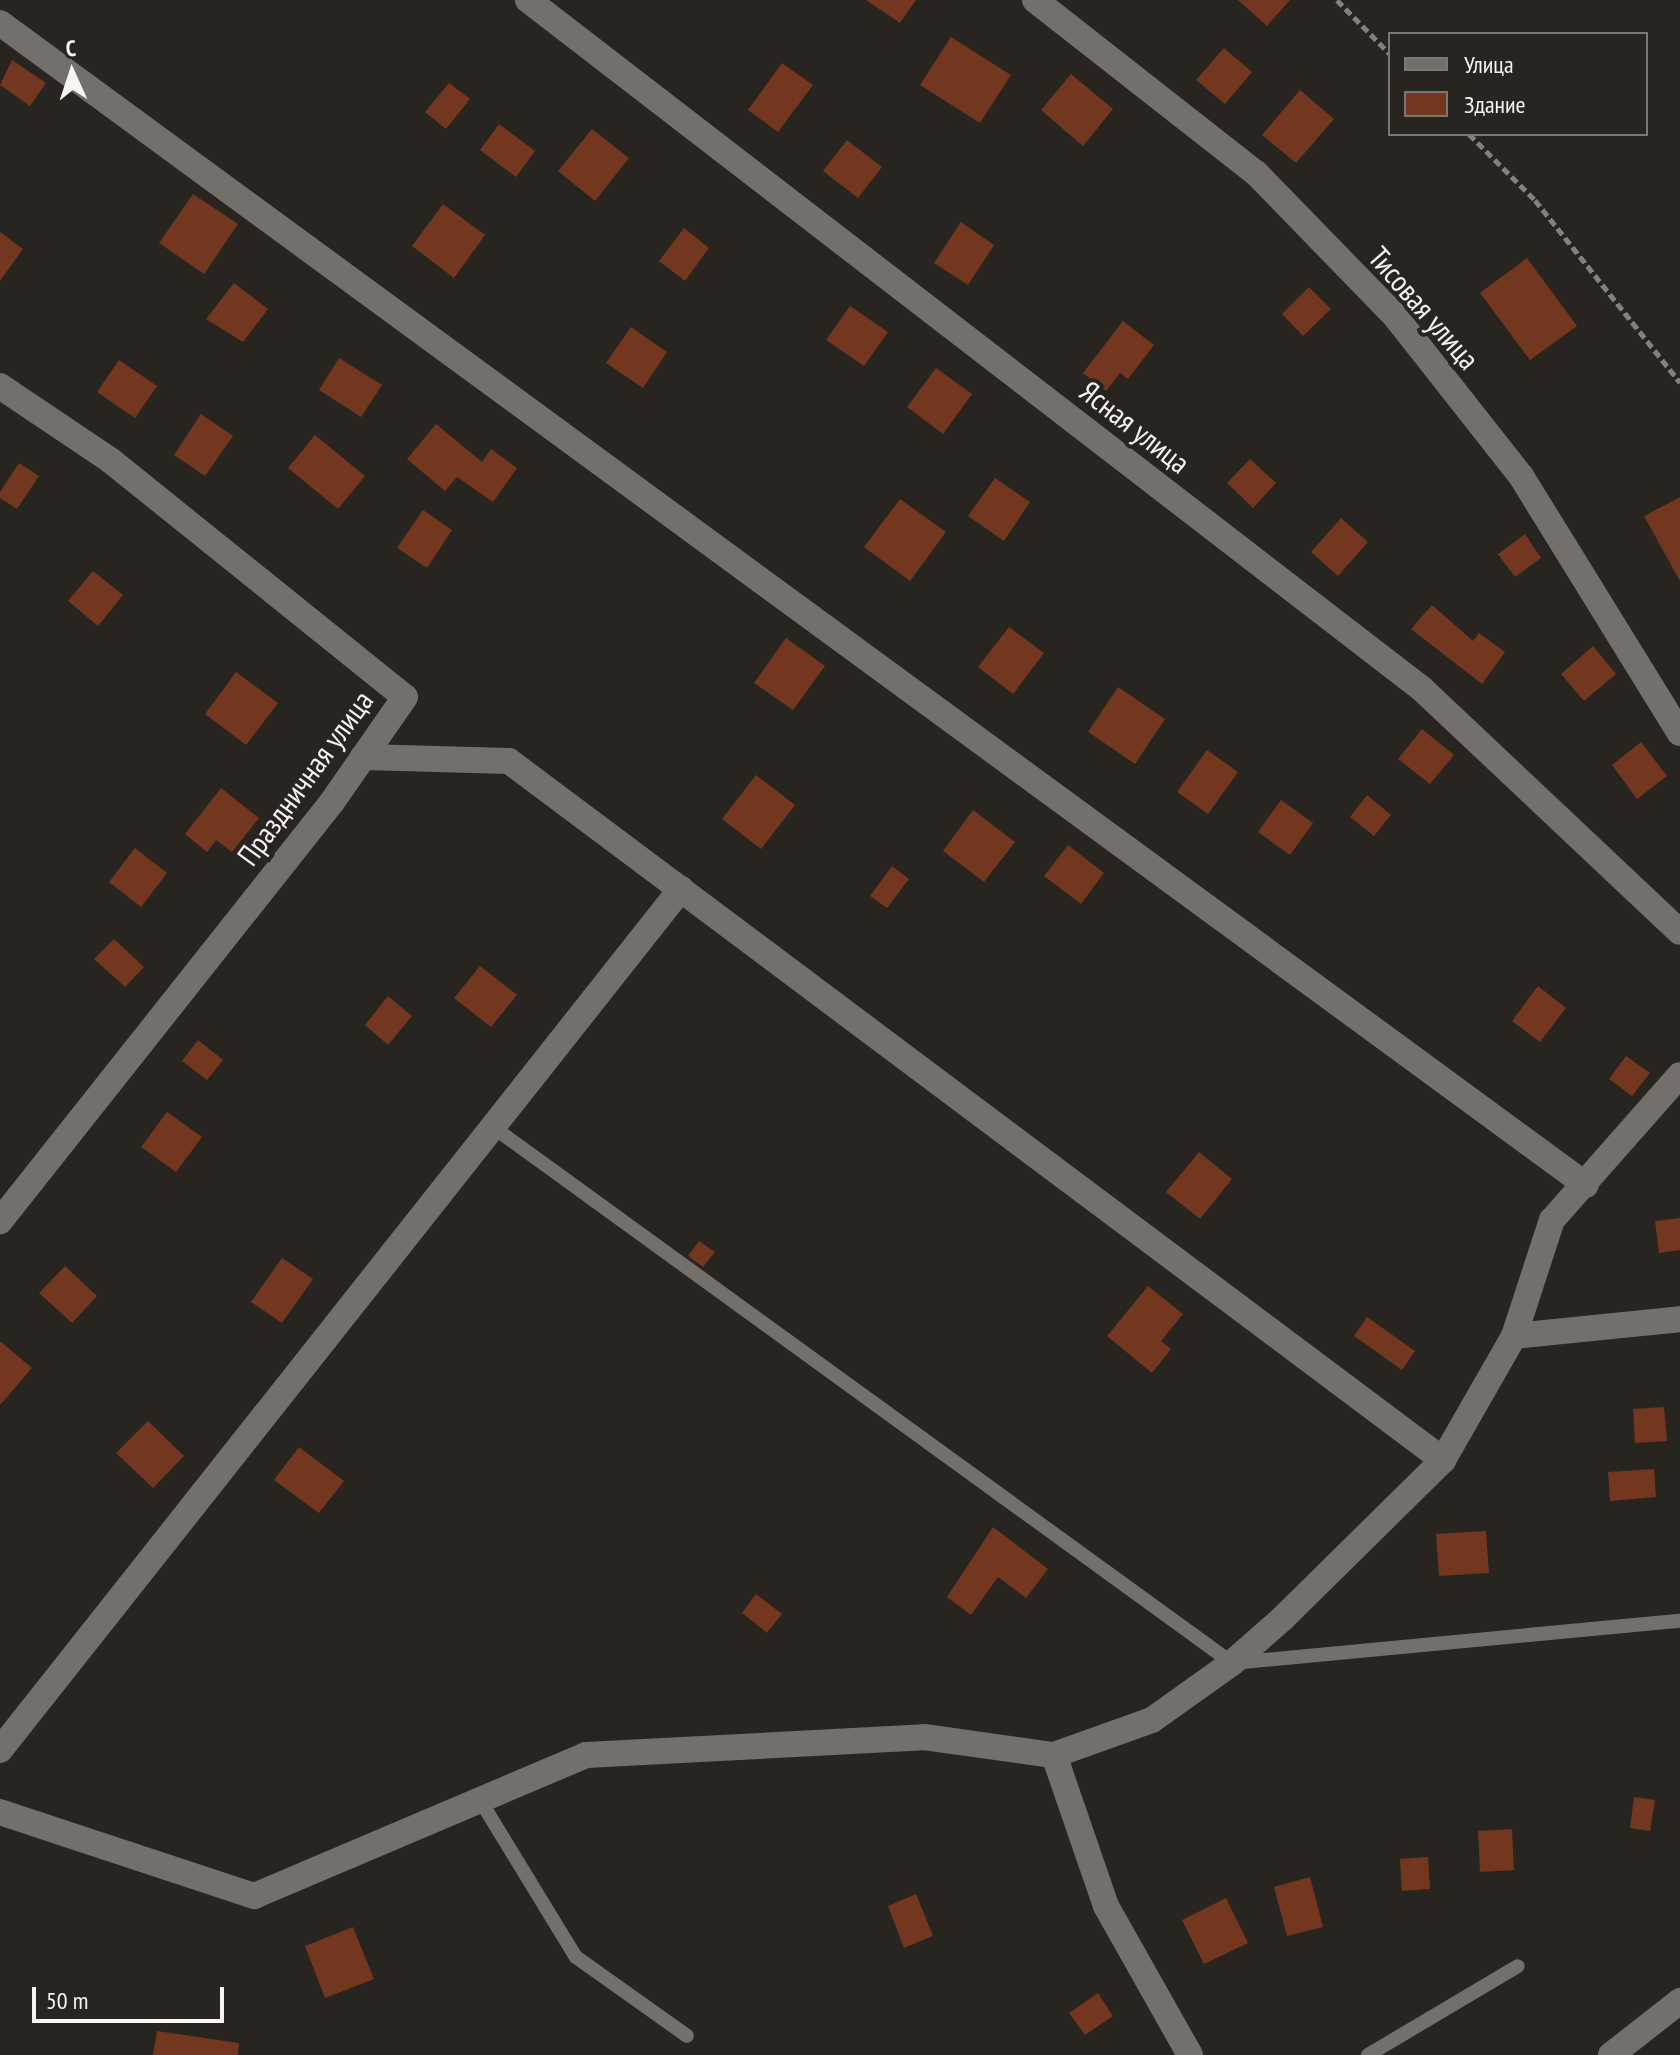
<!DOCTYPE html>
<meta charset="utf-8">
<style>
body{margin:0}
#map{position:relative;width:1680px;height:2055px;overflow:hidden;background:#282420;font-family:"PT Sans Narrow",sans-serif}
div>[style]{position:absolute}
.building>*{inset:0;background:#72371e}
.path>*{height:5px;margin-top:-2.5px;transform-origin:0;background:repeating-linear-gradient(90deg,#84807c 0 8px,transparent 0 12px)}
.service>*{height:14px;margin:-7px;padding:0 7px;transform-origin:7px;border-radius:7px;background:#736f6a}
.minor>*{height:26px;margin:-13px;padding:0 13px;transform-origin:13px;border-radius:13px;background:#736f6a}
span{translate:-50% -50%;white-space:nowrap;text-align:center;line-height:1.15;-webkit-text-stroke:8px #282420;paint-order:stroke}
.street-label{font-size:30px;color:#f7f4f1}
.legend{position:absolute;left:1388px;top:32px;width:260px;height:104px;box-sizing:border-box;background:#282420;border:2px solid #7b7774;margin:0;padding:10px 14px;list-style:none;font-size:24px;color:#f7f4f1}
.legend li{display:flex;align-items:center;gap:16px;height:40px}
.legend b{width:40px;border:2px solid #7b7774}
.north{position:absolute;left:32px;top:32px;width:80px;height:80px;-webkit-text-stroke:6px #282420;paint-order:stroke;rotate:357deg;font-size:22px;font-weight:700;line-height:32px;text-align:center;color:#f7f4f1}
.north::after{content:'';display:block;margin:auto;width:28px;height:36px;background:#f7f4f1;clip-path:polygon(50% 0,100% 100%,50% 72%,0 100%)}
.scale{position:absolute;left:32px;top:1987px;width:192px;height:36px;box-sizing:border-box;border:4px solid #f7f4f1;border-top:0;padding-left:10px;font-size:24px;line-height:28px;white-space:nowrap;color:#f7f4f1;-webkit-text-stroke:6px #282420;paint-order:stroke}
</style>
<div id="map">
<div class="building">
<div style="clip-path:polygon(866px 0,916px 0,900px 23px)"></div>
<div style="clip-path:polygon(1238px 0,1290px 0,1267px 26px)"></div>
<div style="clip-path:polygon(951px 37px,1011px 75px,980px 123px,920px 85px)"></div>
<div style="clip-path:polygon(1224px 48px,1252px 72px,1225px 104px,1196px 80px)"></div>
<div style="clip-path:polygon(12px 60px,46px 83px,30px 106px,0 85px)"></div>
<div style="clip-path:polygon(782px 63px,813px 85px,778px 132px,748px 110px)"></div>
<div style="clip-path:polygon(1071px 74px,1113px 109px,1083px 146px,1041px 110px)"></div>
<div style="clip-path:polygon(449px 83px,470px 99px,446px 129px,425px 112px)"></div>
<div style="clip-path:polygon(1300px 90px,1334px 119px,1296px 163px,1262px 135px)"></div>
<div style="clip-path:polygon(499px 124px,535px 151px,516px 177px,480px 150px)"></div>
<div style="clip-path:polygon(592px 129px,629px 158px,595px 201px,558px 171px)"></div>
<div style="clip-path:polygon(847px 140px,882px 167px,858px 198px,823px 171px)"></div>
<div style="clip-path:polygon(193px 194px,238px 224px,204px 274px,159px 243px)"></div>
<div style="clip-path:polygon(443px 204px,485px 235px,454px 278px,412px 246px)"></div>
<div style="clip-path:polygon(961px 222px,994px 245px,968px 285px,934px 263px)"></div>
<div style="clip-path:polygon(684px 228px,709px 248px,685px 281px,659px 261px)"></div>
<div style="clip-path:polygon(0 232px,23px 249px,0 281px)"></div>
<div style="clip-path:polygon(1527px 258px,1577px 326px,1530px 360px,1480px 293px)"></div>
<div style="clip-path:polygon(234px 283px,268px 309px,243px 342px,206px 319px)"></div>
<div style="clip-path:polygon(1309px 287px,1331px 309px,1303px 336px,1282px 314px)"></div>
<div style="clip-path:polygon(850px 306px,888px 332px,864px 366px,826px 340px)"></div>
<div style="clip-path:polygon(1123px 321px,1154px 345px,1128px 379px,1120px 373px,1106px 391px,1083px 373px)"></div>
<div style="clip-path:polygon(631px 327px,667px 352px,643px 388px,606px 363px)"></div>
<div style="clip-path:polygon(339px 358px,382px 385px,361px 417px,319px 390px)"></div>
<div style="clip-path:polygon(119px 360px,157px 386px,135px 418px,97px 392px)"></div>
<div style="clip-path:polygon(936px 368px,972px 394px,943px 434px,907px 407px)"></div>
<div style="clip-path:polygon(201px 414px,233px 436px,205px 476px,174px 455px)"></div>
<div style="clip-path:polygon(436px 424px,482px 462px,491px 449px,517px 468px,493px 502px,457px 477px,445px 491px,407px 459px)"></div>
<div style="clip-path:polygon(315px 435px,365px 476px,338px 509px,288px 468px)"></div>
<div style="clip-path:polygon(1250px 459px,1276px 483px,1253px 508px,1227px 483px)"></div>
<div style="clip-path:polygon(19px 463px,39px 476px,17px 509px,0 498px,0 492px)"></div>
<div style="clip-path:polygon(995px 478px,1030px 502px,1004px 541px,968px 516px)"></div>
<div style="clip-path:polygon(1680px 497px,1680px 581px,1644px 516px)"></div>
<div style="clip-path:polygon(900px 499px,946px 532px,910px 581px,864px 547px)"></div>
<div style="clip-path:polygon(423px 510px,452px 530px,427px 568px,397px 548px)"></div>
<div style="clip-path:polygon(1341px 518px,1368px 542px,1338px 576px,1311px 552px)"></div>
<div style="clip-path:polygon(1525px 534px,1541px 558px,1515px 577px,1498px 554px)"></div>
<div style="clip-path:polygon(93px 571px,123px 595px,98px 626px,68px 601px)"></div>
<div style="clip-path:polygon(1432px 605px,1473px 641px,1479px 633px,1505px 652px,1482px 684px,1411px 629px)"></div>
<div style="clip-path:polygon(1009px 627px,1044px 653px,1013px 694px,978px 667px)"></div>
<div style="clip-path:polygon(786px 638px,825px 666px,793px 710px,754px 683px)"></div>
<div style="clip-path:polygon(1593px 646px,1616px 674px,1584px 701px,1561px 674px)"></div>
<div style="clip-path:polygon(236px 672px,278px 703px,246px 745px,205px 714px)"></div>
<div style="clip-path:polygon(1118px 687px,1165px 719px,1135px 764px,1088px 732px)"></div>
<div style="clip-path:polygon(1422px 729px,1454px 755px,1430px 784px,1398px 759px)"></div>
<div style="clip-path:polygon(1641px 742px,1667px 776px,1637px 799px,1612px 765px)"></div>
<div style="clip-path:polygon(1207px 750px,1238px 772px,1208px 814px,1177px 792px)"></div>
<div style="clip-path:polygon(756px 775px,795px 805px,761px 849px,722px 819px)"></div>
<div style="clip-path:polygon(221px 788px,259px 818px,232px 852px,216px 840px,207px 852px,185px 834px)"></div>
<div style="clip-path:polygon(1367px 795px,1391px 815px,1374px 836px,1350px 817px)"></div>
<div style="clip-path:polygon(1281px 800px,1313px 823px,1290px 855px,1258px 832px)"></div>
<div style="clip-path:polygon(973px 810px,1015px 842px,984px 882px,943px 851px)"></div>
<div style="clip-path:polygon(1068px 845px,1104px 873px,1081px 904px,1044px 876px)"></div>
<div style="clip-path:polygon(135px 848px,167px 873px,141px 907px,109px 882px)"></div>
<div style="clip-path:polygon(892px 866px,909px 879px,887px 908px,870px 896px)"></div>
<div style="clip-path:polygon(114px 939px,144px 967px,125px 987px,94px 959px)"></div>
<div style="clip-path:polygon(480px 966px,517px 995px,491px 1027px,454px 998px)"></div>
<div style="clip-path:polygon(1538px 986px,1566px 1008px,1540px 1042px,1512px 1021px)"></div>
<div style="clip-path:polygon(388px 996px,412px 1016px,388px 1045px,365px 1025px)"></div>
<div style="clip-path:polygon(198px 1040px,223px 1060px,207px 1080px,182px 1061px)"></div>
<div style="clip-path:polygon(1626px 1056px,1650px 1073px,1632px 1096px,1609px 1079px)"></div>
<div style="clip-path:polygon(167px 1112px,202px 1137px,176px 1172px,141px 1147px)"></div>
<div style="clip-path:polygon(1199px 1152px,1232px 1179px,1200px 1219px,1166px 1192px)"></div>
<div style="clip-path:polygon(1680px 1218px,1680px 1250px,1659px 1253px,1655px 1221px)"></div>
<div style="clip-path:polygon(699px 1241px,715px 1252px,703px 1267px,688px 1256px)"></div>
<div style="clip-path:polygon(282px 1258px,313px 1279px,282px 1323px,251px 1302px)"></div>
<div style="clip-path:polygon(65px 1266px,97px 1296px,72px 1323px,39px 1293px)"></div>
<div style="clip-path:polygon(1148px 1286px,1183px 1314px,1161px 1341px,1171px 1349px,1152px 1373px,1107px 1336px)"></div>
<div style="clip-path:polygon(1367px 1317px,1415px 1351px,1402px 1370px,1354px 1336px)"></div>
<div style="clip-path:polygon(0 1341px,32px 1368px,0 1405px)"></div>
<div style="clip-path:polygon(1664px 1407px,1667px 1441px,1635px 1443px,1633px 1409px)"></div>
<div style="clip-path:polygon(148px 1421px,184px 1456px,153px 1488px,116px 1453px)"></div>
<div style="clip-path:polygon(299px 1447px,344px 1481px,319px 1513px,274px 1480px)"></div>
<div style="clip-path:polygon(1654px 1469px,1656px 1497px,1610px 1501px,1608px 1472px)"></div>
<div style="clip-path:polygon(993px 1527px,1048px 1569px,1026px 1598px,998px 1577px,971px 1615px,947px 1597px)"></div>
<div style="clip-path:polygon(1486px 1531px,1489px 1573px,1439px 1576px,1436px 1534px)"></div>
<div style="clip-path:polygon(756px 1594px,782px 1614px,767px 1633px,742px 1613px)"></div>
<div style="clip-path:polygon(1634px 1797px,1655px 1800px,1650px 1831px,1630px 1828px)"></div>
<div style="clip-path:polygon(1512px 1829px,1514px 1870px,1480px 1872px,1478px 1831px)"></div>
<div style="clip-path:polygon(1428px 1857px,1430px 1889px,1402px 1891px,1400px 1859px)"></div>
<div style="clip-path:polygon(1310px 1877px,1323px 1927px,1287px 1936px,1274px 1887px)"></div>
<div style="clip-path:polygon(916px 1894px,933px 1936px,904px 1948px,888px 1906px)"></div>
<div style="clip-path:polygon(1226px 1898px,1248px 1943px,1204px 1964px,1182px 1920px)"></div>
<div style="clip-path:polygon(353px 1927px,374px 1979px,325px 1998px,305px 1946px)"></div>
<div style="clip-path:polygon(1098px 1993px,1113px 2016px,1085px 2035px,1069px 2013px)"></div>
<div style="clip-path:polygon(157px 2031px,239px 2043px,238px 2055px,153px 2055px)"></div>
</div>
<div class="path">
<div style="left:1337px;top:0;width:76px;rotate:45.5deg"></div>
<div style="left:1469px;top:134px;width:93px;rotate:45deg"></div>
<div style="left:1535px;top:200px;width:233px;rotate:51.5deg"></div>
</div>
<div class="service">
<div style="left:493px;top:1127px;width:913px;rotate:35.95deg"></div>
<div style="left:1232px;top:1663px;width:450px;rotate:-5.4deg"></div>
<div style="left:480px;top:1800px;width:184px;rotate:58.6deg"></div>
<div style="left:576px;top:1957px;width:136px;rotate:35.4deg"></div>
<div style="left:1368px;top:2055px;width:174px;rotate:-30.7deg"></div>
</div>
<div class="minor">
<div style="left:528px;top:0;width:1129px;rotate:37.62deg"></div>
<div style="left:1422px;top:689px;width:354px;rotate:43.3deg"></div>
<div style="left:1035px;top:0;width:281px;rotate:38.1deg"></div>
<div style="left:1256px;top:173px;width:199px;rotate:45.8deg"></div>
<div style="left:1395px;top:316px;width:204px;rotate:51.8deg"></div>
<div style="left:1521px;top:476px;width:302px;rotate:58.3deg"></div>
<div style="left:0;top:23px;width:1966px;rotate:36.23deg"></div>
<div style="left:0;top:386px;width:133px;rotate:33.9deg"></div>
<div style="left:110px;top:460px;width:378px;rotate:38.8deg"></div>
<div style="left:405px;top:697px;width:128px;rotate:124.8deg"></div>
<div style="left:332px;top:802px;width:535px;rotate:128.39deg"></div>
<div style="left:363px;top:757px;width:146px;rotate:1.6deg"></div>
<div style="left:509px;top:761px;width:1167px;rotate:36.81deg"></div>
<div style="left:1514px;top:1336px;width:122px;rotate:-71.9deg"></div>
<div style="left:1552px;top:1220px;width:193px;rotate:-48.6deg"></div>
<div style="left:0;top:1750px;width:1098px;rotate:-51.66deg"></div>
<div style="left:0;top:1812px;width:268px;rotate:18.3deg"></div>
<div style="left:254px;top:1896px;width:361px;rotate:-23deg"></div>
<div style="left:586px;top:1755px;width:338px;rotate:-3deg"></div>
<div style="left:924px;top:1737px;width:131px;rotate:7.9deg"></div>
<div style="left:1190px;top:2055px;width:171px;rotate:-119.4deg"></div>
<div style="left:1106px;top:1906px;width:160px;rotate:-109deg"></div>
<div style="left:1054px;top:1755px;width:104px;rotate:-19.7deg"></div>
<div style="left:1152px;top:1720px;width:98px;rotate:-35.5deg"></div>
<div style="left:1232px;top:1663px;width:68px;rotate:-41.4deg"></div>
<div style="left:1283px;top:1618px;width:225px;rotate:-44.6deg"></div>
<div style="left:1443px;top:1460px;width:143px;rotate:-60.2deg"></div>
<div style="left:1514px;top:1336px;width:167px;rotate:-5.8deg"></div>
<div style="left:1611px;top:2055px;width:88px;rotate:-38deg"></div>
</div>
<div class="street-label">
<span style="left:1424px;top:308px;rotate:49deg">Тисовая улица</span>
<span style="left:1135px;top:427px;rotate:38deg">Ясная улица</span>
<span style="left:305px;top:778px;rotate:-54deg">Праздничная улица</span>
</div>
<ul class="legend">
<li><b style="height:10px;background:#736f6a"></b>Улица</li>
<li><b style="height:22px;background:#72371e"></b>Здание</li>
</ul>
<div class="north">С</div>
<div class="scale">50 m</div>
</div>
